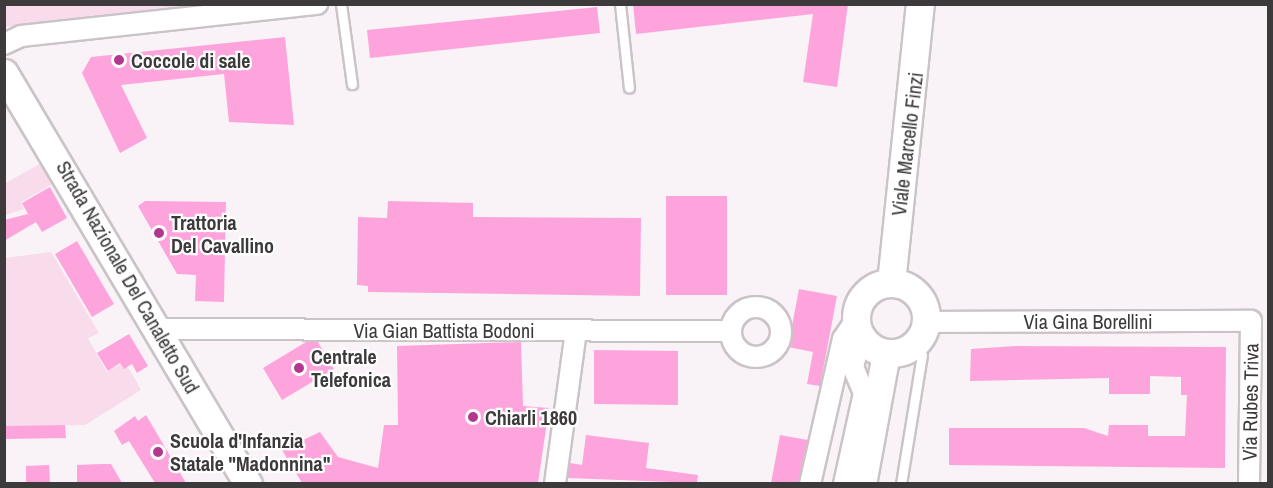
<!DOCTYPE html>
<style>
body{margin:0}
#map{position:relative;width:1273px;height:488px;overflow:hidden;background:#f9f2f6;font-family:"Archivo Narrow",sans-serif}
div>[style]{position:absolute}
.green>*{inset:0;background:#f8dcec}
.building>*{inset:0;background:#fea4dd}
.roads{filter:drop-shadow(2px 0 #cac3c7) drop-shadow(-2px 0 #cac3c7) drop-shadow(0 2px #cac3c7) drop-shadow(0 -2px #cac3c7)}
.lane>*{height:9px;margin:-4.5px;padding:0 4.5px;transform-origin:4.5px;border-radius:4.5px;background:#fff}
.street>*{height:20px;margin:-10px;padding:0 10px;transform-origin:10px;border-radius:10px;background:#fff}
.street>.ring{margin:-10px;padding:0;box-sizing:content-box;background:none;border:20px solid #fff;border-radius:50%}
.secondary>*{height:27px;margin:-13.5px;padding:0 13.5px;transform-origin:13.5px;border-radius:13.5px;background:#fff}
.secondary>.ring{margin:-13.5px;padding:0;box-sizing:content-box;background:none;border:27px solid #fff;border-radius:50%}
.dots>*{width:16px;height:16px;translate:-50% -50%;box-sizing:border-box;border:3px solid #fff;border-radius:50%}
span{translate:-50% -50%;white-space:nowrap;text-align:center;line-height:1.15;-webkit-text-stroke:4.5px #fff;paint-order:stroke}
.poi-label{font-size:20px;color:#3d3a3c;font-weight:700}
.left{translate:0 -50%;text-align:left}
.street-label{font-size:20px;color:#3d3a3c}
.frame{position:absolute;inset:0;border:6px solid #3d3a3c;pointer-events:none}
</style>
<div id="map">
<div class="green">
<div style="clip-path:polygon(5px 4px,220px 4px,220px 5px,5px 27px)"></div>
<div style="clip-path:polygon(43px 162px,56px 182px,21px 202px,24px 209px,5px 215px,4px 184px)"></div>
<div style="clip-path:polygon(51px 252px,99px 333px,88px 338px,107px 372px,121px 364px,129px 369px,141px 390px,85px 425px,5px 426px,5px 258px)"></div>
</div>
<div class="building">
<div style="clip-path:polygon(633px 4px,848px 4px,837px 87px,803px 82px,813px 14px,636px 34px)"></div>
<div style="clip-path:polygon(597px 7px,600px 33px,370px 58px,367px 30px)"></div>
<div style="clip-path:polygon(285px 37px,294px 125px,229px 122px,224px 74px,121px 85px,147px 138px,120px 153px,82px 73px,91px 57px)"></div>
<div style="clip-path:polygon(50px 187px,67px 218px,42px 232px,36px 222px,4px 241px,4px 220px,28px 214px,22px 203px)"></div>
<div style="clip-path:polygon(666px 196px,727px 196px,727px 295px,666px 295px)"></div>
<div style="clip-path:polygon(145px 201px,226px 202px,224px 302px,195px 301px,196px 275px,177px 274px,138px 206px)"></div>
<div style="clip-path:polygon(388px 201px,473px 203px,473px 217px,641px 218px,640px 296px,368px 292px,368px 286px,357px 285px,358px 217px,387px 218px)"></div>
<div style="clip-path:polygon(77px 241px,114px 304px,92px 317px,55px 254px)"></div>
<div style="clip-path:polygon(799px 289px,837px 296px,820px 386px,807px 384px,813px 352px,788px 347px)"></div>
<div style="clip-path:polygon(129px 334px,148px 366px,137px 373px,132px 364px,124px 369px,120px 363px,108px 371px,97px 353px)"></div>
<div style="clip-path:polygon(306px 342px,318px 342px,334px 369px,282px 400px,263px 368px)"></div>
<div style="clip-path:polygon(521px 342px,523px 406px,549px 408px,538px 483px,302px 483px,282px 450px,320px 432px,338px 457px,378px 468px,384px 425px,398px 425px,397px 346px)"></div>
<div style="clip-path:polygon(1015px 346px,1226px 347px,1225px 468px,949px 465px,949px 428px,1084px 428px,1108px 436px,1109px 425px,1148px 425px,1148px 436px,1185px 436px,1187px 395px,1181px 395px,1181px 377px,1150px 376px,1150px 394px,1109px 394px,1109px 378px,970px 381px,971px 349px)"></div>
<div style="clip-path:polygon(594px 350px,678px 351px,678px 405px,594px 404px)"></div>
<div style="clip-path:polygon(146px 415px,186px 483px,155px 483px,129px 441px,122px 445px,114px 431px,135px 416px,138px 421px)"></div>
<div style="clip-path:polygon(65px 425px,66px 438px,4px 439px,4px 426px)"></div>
<div style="clip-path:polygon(586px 435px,649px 443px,646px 468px,698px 475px,697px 483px,568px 478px,570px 463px,582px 465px)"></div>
<div style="clip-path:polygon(780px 435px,808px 440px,798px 483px,771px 483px)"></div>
<div style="clip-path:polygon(101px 464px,111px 464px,122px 483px,77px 483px,77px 465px)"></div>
<div style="clip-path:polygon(49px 465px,50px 483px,26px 483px,26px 466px)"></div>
</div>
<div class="roads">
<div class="lane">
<div style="left:341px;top:4px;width:81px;rotate:82.2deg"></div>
<div style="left:620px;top:4px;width:84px;rotate:83.9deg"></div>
<div style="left:901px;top:484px;width:131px;rotate:-80.8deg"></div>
</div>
<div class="street">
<div style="left:4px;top:44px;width:19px;rotate:-25deg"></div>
<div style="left:21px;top:36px;width:298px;rotate:-6.2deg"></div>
<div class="ring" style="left:731px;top:307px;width:30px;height:30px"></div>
<div style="left:925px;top:322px;width:326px;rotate:-0.2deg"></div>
<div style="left:1251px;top:321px;width:163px;rotate:90.7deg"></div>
<div style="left:157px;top:329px;width:574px;rotate:0.2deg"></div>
<div style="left:555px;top:484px;width:155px;rotate:-82.2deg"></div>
<div style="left:810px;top:484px;width:149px;rotate:-77.2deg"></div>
<div style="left:843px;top:339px;width:23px;rotate:-56deg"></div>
<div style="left:844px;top:484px;width:93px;rotate:-77.6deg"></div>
<div style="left:864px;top:393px;width:28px;rotate:-113deg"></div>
<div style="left:853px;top:367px;width:32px;rotate:-76deg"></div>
</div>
<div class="secondary">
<div style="left:4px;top:73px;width:478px;rotate:59.3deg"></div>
<div style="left:891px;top:283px;width:281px;rotate:-84.1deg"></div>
<div class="ring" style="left:856px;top:283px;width:43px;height:43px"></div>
<div style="left:862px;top:484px;width:133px;rotate:-79.6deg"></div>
</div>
</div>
<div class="dots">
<div style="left:119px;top:60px;background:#b1388d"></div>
<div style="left:159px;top:233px;background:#b1388d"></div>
<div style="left:299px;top:368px;background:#b1388d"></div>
<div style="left:473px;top:417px;background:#b1388d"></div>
<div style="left:158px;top:452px;background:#b1388d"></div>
</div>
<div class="poi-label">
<span class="left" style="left:131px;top:60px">Coccole di sale</span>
<span class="left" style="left:171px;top:234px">Trattoria<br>Del Cavallino</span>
<span class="left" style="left:311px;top:368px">Centrale<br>Telefonica</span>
<span class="left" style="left:485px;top:417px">Chiarli 1860</span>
<span class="left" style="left:170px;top:452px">Scuola d'Infanzia<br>Statale "Madonnina"</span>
</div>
<div class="street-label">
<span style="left:907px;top:144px;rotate:-83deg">Viale Marcello Finzi</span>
<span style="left:128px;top:277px;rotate:60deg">Strada Nazionale Del Canaletto Sud</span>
<span style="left:1088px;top:321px">Via Gina Borellini</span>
<span style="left:444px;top:330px">Via Gian Battista Bodoni</span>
<span style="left:1250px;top:402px;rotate:-89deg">Via Rubes Triva</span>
</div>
<div class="frame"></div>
</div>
